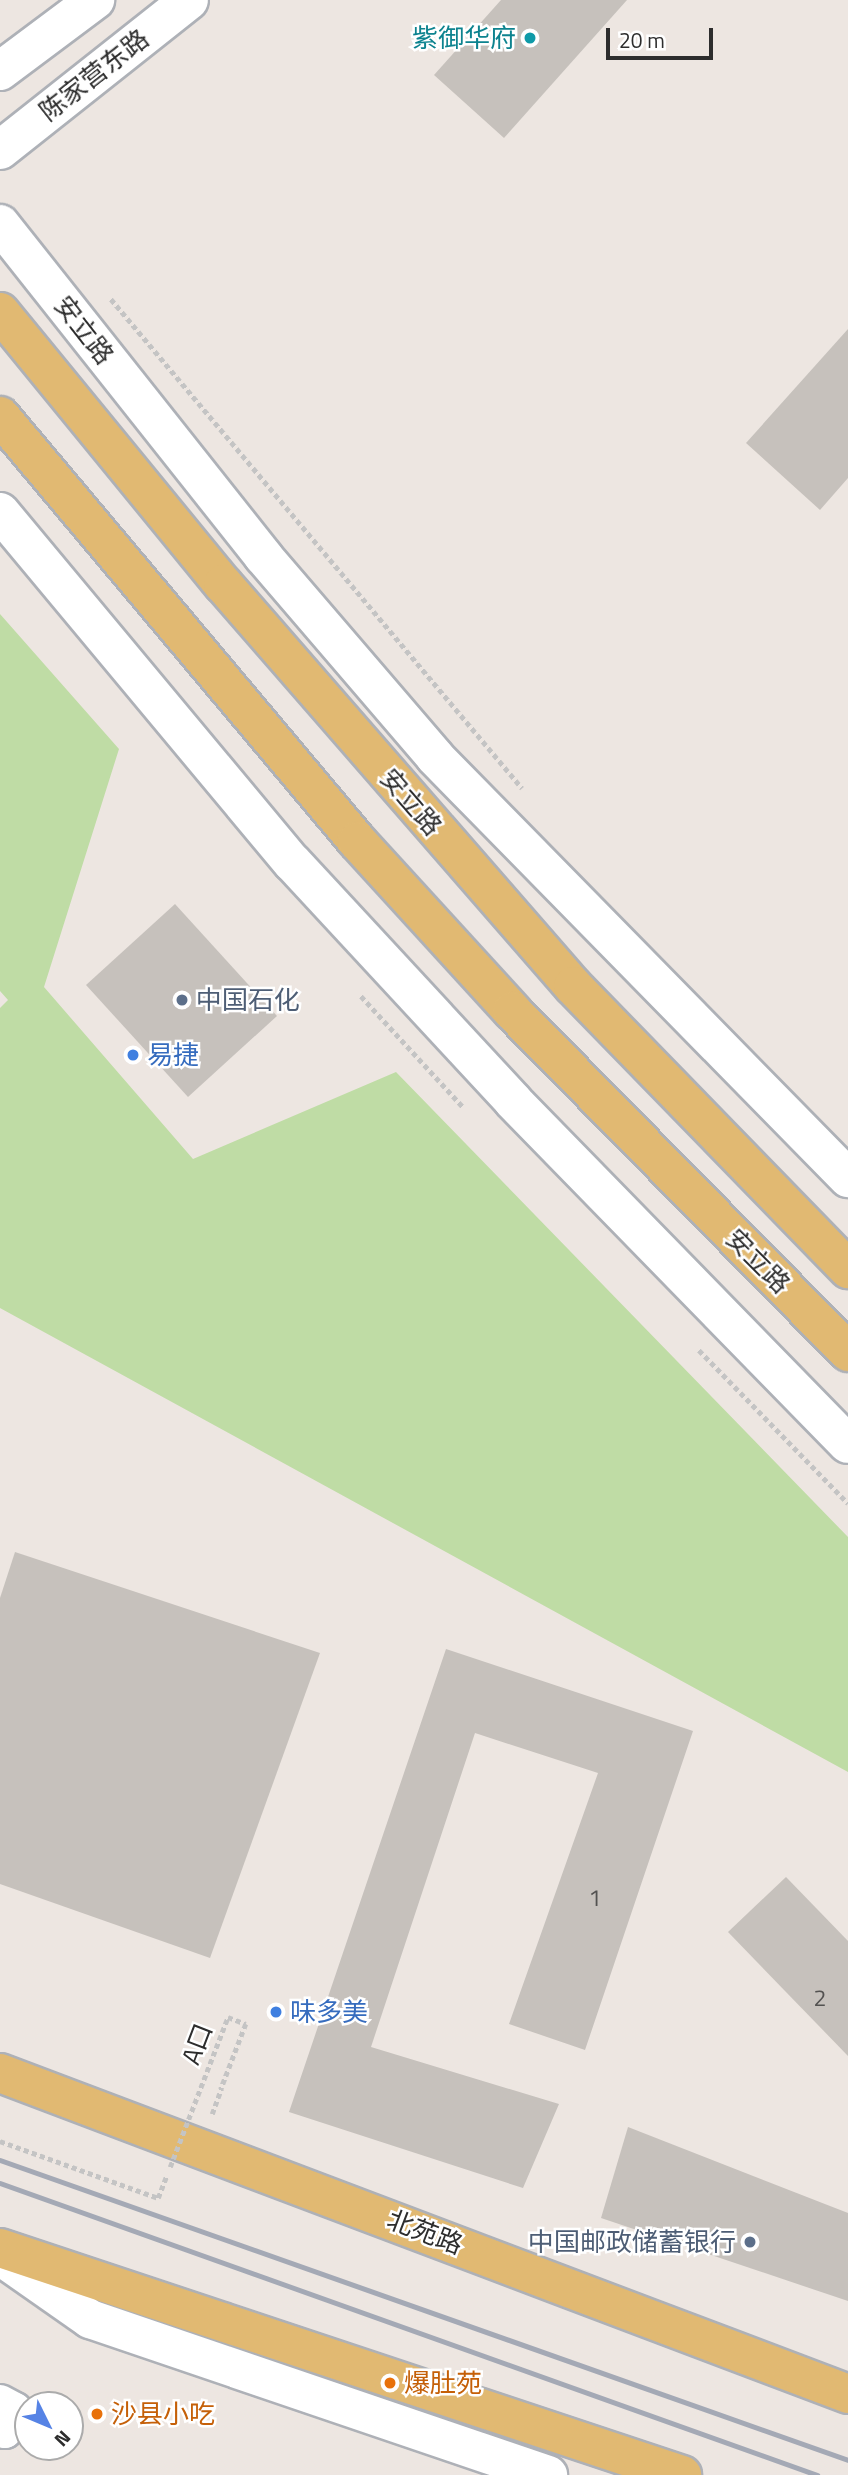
<!DOCTYPE html>
<meta charset="utf-8">
<style>
body{margin:0}
#map{position:relative;width:848px;height:2475px;overflow:hidden;background:#ede6e1;font-family:"Titillium Web","Noto Sans SC",sans-serif}
div>[style]{position:absolute}
.green>*{inset:0;background:#bfdca5}
.building>*{inset:0;background:#c6c1bc}
.path>*{height:4.5px;margin-top:-2.25px;transform-origin:0;background:repeating-linear-gradient(90deg,#c4c4c4 0 5px,transparent 0 8.5px)}
.roads{filter:drop-shadow(2px 0 #aeb1b7) drop-shadow(-2px 0 #aeb1b7) drop-shadow(0 2px #aeb1b7) drop-shadow(0 -2px #aeb1b7)}
.minor>*{height:32px;margin:-16px;padding:0 16px;transform-origin:16px;border-radius:16px;background:#fff}
.tertiary>*{height:38px;margin:-19px;padding:0 19px;transform-origin:19px;border-radius:19px;background:#fff}
.primary>*{height:38px;margin:-19px;padding:0 19px;transform-origin:19px;border-radius:19px;background:#e1b972}
.rail>*{height:5px;margin:-2.5px;padding:0 2.5px;transform-origin:2.5px;border-radius:2.5px;background:#a4a9b5}
.path-bridge>*{height:4.5px;margin-top:-2.25px;transform-origin:0;background:repeating-linear-gradient(90deg,#c4c4c4 0 5px,transparent 0 8.5px)}
.dots>*{width:19px;height:19px;translate:-50% -50%;box-sizing:border-box;border:4px solid #fff;border-radius:50%}
span{translate:-50% -50%;white-space:nowrap;text-align:center;line-height:1.15;-webkit-text-stroke:5px #fff;paint-order:stroke}
.number-label{font-size:23px;color:#535251}
.number-label span{-webkit-text-stroke-width:0}
.culture-label{font-size:26px;color:#0d838f}
.right{translate:-100% -50%;text-align:right}
.street-label{font-size:26px;color:#2d2d2d}
.service-label{font-size:26px;color:#4e5e75}
.left{translate:0 -50%;text-align:left}
.shop-label{font-size:26px;color:#366cbe}
.food-label{font-size:26px;color:#c56008}
.north{position:absolute;left:14px;top:2391px;width:70px;height:70px;box-sizing:border-box;background:#fff;border:2px solid #ababab;border-radius:50%;rotate:133deg;font-size:19px;font-weight:700;line-height:28px;text-align:center;color:#2d2d2d}
.north::after{content:'';display:block;margin:auto;width:24px;height:32px;background:#5683e5;clip-path:polygon(50% 0,100% 100%,50% 72%,0 100%)}
.scale{position:absolute;left:606px;top:28px;width:107px;height:32px;box-sizing:border-box;border:4px solid #2d2d2d;border-top:0;padding-left:9px;font-size:21px;line-height:24px;white-space:nowrap;color:#2d2d2d;-webkit-text-stroke:5px #fff;paint-order:stroke}
</style>
<div id="map">
<div class="green">
<div style="clip-path:polygon(0 614px,119px 749px,44px 987px,193px 1159px,396px 1072px,848px 1537px,848px 1772px,0 1308px,0 1008px,8px 1000px,0 991px)"></div>
</div>
<div class="building">
<div style="clip-path:polygon(501px 0,627px 0,504px 138px,434px 75px)"></div>
<div style="clip-path:polygon(848px 329px,848px 478px,820px 510px,746px 443px)"></div>
<div style="clip-path:polygon(175px 904px,277px 1016px,188px 1097px,86px 985px)"></div>
<div style="clip-path:polygon(15px 1552px,320px 1653px,210px 1958px,0 1884px,0 1598px)"></div>
<div style="clip-path:polygon(446px 1649px,693px 1731px,585px 2050px,509px 2024px,598px 1773px,475px 1733px,371px 2047px,559px 2104px,523px 2188px,289px 2112px)"></div>
<div style="clip-path:polygon(786px 1877px,848px 1941px,848px 2056px,728px 1932px)"></div>
<div style="clip-path:polygon(628px 2127px,848px 2213px,848px 2301px,601px 2218px)"></div>
</div>
<div class="path">
<div style="left:111px;top:299px;width:639px;rotate:49.95deg"></div>
<div style="left:361px;top:996px;width:152px;rotate:47.4deg"></div>
<div style="left:699px;top:1350px;width:214px;rotate:45.8deg"></div>
<div style="left:212px;top:2114px;width:27px;rotate:-70deg"></div>
<div style="left:0;top:2141px;width:168px;rotate:19.8deg"></div>
<div style="left:158px;top:2198px;width:25px;rotate:-69deg"></div>
</div>
<div class="roads">
<div class="minor">
<div style="left:0;top:2401px;width:17px;rotate:28deg"></div>
<div style="left:15px;top:2409px;width:25px;rotate:113deg"></div>
<div style="left:5px;top:2432px;width:5px;rotate:-169deg"></div>
</div>
<div class="tertiary">
<div style="left:0;top:71px;width:119px;rotate:-36.8deg"></div>
<div style="left:0;top:150px;width:241px;rotate:-38.4deg"></div>
<div style="left:0;top:224px;width:424px;rotate:51.6deg"></div>
<div style="left:263px;top:556px;width:265px;rotate:49.4deg"></div>
<div style="left:435px;top:757px;width:590px;rotate:45.55deg"></div>
<div style="left:0;top:512px;width:456px;rotate:50.2deg"></div>
<div style="left:292px;top:862px;width:326px;rotate:47.2deg"></div>
<div style="left:513px;top:1101px;width:479px;rotate:45.7deg"></div>
<div style="left:0;top:2256px;width:110px;rotate:35deg"></div>
<div style="left:90px;top:2319px;width:484px;rotate:18.8deg"></div>
</div>
<div class="primary">
<div style="left:0;top:312px;width:352px;rotate:50.7deg"></div>
<div style="left:223px;top:584px;width:533px;rotate:48.96deg"></div>
<div style="left:573px;top:986px;width:395px;rotate:45.8deg"></div>
<div style="left:0;top:416px;width:555px;rotate:49.97deg"></div>
<div style="left:357px;top:841px;width:230px;rotate:47.6deg"></div>
<div style="left:512px;top:1011px;width:479px;rotate:45.4deg"></div>
<div style="left:0;top:2073px;width:907px;rotate:20.73deg"></div>
<div style="left:0;top:2248px;width:719px;rotate:18.41deg"></div>
</div>
</div>
<div class="rail">
<div style="left:0;top:2160px;width:900px;rotate:19.48deg"></div>
<div style="left:0;top:2183px;width:868px;rotate:19.67deg"></div>
</div>
<div class="path-bridge">
<div style="left:170px;top:2167px;width:161px;rotate:-68.9deg"></div>
<div style="left:228px;top:2017px;width:19px;rotate:21deg"></div>
<div style="left:246px;top:2024px;width:70px;rotate:111deg"></div>
</div>
<div class="dots">
<div style="left:530px;top:38px;background:#0f9aa8"></div>
<div style="left:182px;top:1000px;background:#5c6f8a"></div>
<div style="left:133px;top:1055px;background:#3f7fe0"></div>
<div style="left:276px;top:2012px;background:#3f7fe0"></div>
<div style="left:750px;top:2242px;background:#5c6f8a"></div>
<div style="left:390px;top:2383px;background:#e8710a"></div>
<div style="left:97px;top:2414px;background:#e8710a"></div>
</div>
<div class="number-label">
<span style="left:595px;top:1898px">1</span>
<span style="left:820px;top:1998px">2</span>
</div>
<div class="culture-label">
<span class="right" style="left:516px;top:38px">紫御华府</span>
</div>
<div class="street-label">
<span style="left:94px;top:75px;rotate:-38deg">陈家营东路</span>
<span style="left:84px;top:330px;rotate:52deg">安立路</span>
<span style="left:411px;top:802px;rotate:49deg">安立路</span>
<span style="left:758px;top:1261px;rotate:45deg">安立路</span>
<span style="left:197px;top:2044px;rotate:-69deg">A口</span>
<span style="left:425px;top:2232px;rotate:21deg">北苑路</span>
</div>
<div class="service-label">
<span class="left" style="left:196px;top:1000px">中国石化</span>
<span class="right" style="left:736px;top:2242px">中国邮政储蓄银行</span>
</div>
<div class="shop-label">
<span class="left" style="left:147px;top:1055px">易捷</span>
<span class="left" style="left:290px;top:2012px">味多美</span>
</div>
<div class="food-label">
<span class="left" style="left:404px;top:2383px">爆肚苑</span>
<span class="left" style="left:111px;top:2414px">沙县小吃</span>
</div>
<div class="north">N</div>
<div class="scale">20 m</div>
</div>
